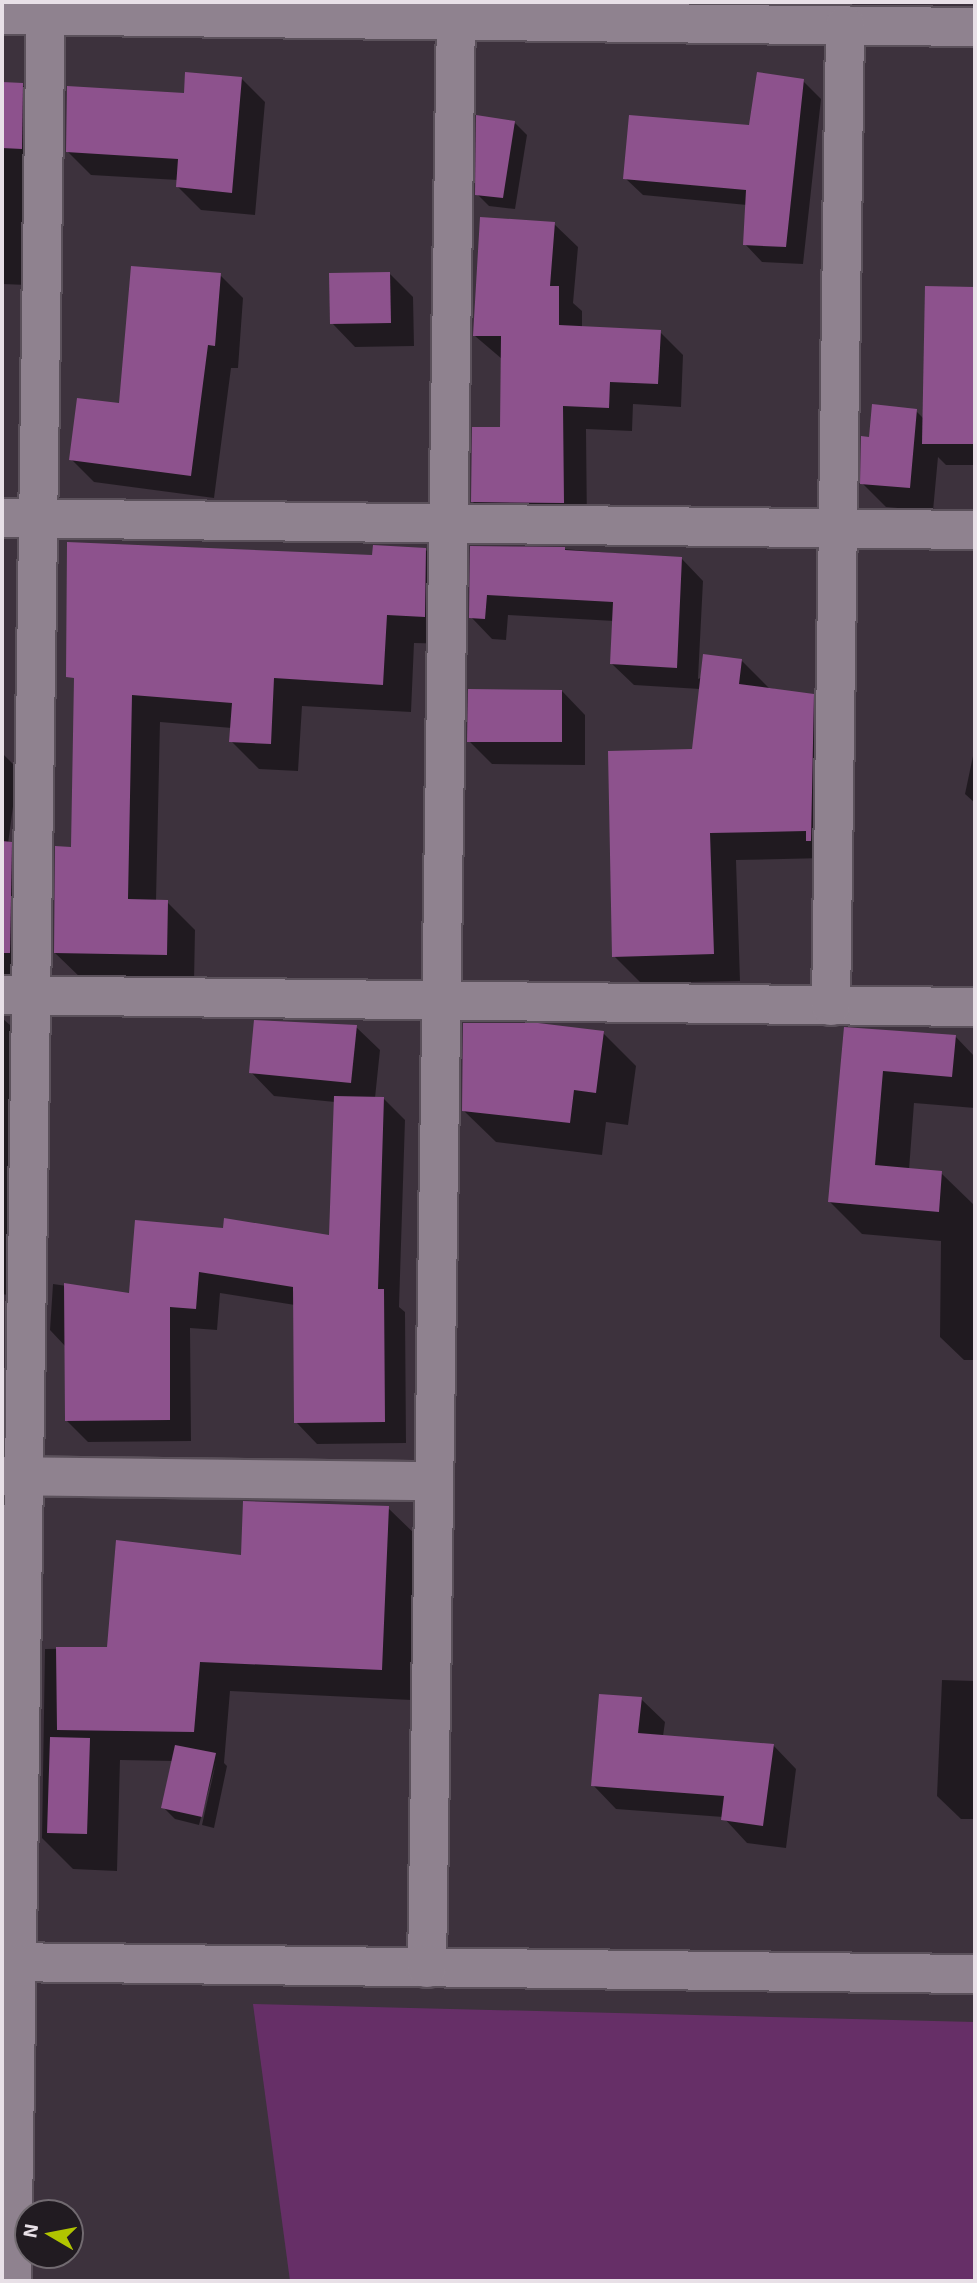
<!DOCTYPE html>
<style>
body{margin:0}
#map{position:relative;width:977px;height:2283px;overflow:hidden;background:#3d323d;font-family:"Exo 2",sans-serif}
div>[style]{position:absolute}
.green>*{inset:0;background:#662f67}
.shadow>*{inset:0;background:#0007}
.building>*{inset:0;background:#8d528d}
.roads{filter:drop-shadow(2px 0 #5b515b) drop-shadow(-2px 0 #5b515b) drop-shadow(0 2px #5b515b) drop-shadow(0 -2px #5b515b)}
.street>*{height:38px;margin:-19px;padding:0 19px;transform-origin:19px;border-radius:19px;background:#8f828f}
span{translate:-50% -50%;white-space:nowrap;text-align:center;line-height:1.15;-webkit-text-stroke:5px #211b21;paint-order:stroke}
.frame{position:absolute;inset:0;border:4px solid #e8e0e7;pointer-events:none}
.north{position:absolute;left:14px;top:2199px;width:70px;height:70px;box-sizing:border-box;background:#211b21;border:2px solid #716a70;border-radius:50%;rotate:280deg;font-size:19px;font-weight:700;line-height:28px;text-align:center;color:#e8e0e7}
.north::after{content:'';display:block;margin:auto;width:24px;height:32px;background:#b1c500;clip-path:polygon(50% 0,100% 100%,50% 72%,0 100%)}
</style>
<div id="map">
<div class="green">
<div style="clip-path:polygon(253px 2004px,975px 2022px,975px 2281px,290px 2281px)"></div>
</div>
<div class="shadow">
<div style="clip-path:polygon(241px 78px,265px 102px,255px 215px,201px 210px,177px 186px,178px 180px,91px 175px,67px 151px,185px 95px)"></div>
<div style="clip-path:polygon(803px 81px,821px 99px,803px 264px,762px 262px,745px 244px,747px 205px,643px 195px,625px 178px,749px 131px)"></div>
<div style="clip-path:polygon(2px 84px,22px 85px,46px 108px,27px 285px,2px 284px)"></div>
<div style="clip-path:polygon(515px 123px,527px 135px,515px 209px,489px 206px,477px 194px)"></div>
<div style="clip-path:polygon(554px 224px,578px 247px,573px 303px,582px 311px,582px 328px,660px 332px,683px 355px,681px 407px,633px 404px,632px 431px,586px 429px,587px 526px,496px 525px,472px 501px,502px 429px,502px 359px,475px 336px)"></div>
<div style="clip-path:polygon(390px 274px,413px 297px,414px 346px,355px 347px,332px 323px)"></div>
<div style="clip-path:polygon(220px 275px,243px 298px,238px 368px,231px 368px,214px 498px,94px 482px,71px 459px,120px 405px)"></div>
<div style="clip-path:polygon(927px 287px,975px 289px,975px 465px,946px 465px,938px 457px,933px 511px,886px 507px,862px 483px,870px 439px,916px 411px,924px 419px)"></div>
<div style="clip-path:polygon(78px 544px,374px 557px,425px 549px,453px 578px,453px 644px,414px 643px,411px 712px,302px 706px,298px 771px,259px 769px,231px 741px,232px 728px,160px 722px,156px 901px,167px 902px,195px 930px,194px 983px,84px 981px,55px 953px,73px 849px)"></div>
<div style="clip-path:polygon(472px 547px,564px 549px,682px 559px,703px 581px,698px 679px,742px 661px,769px 688px,813px 696px,840px 723px,826px 858px,736px 860px,740px 981px,641px 983px,614px 956px,693px 751px,700px 689px,634px 685px,612px 664px,614px 621px,508px 615px,506px 640px,492px 639px,471px 617px)"></div>
<div style="clip-path:polygon(562px 691px,585px 715px,585px 765px,492px 764px,469px 741px)"></div>
<div style="clip-path:polygon(2px 753px,18px 769px,8px 844px,33px 866px,13px 998px,2px 1018px,28px 1041px,19px 1297px,2px 1294px)"></div>
<div style="clip-path:polygon(973px 756px,975px 757px,975px 803px,965px 794px)"></div>
<div style="clip-path:polygon(356px 1027px,380px 1050px,375px 1098px,383px 1098px,405px 1120px,399px 1307px,405px 1312px,406px 1443px,317px 1444px,296px 1422px,295px 1305px,220px 1293px,217px 1330px,190px 1328px,191px 1441px,88px 1442px,66px 1420px,66px 1347px,50px 1330px,53px 1284px,130px 1295px,136px 1222px,331px 1237px,335px 1102px,274px 1096px,251px 1072px)"></div>
<div style="clip-path:polygon(845px 1029px,955px 1036px,975px 1057px,975px 1108px,914px 1103px,909px 1170px,941px 1173px,974px 1205px,975px 1360px,964px 1360px,940px 1337px,941px 1241px,862px 1234px,829px 1201px)"></div>
<div style="clip-path:polygon(603px 1033px,636px 1066px,628px 1125px,606px 1122px,602px 1155px,496px 1142px,463px 1110px)"></div>
<div style="clip-path:polygon(388px 1508px,419px 1538px,411px 1700px,230px 1691px,224px 1763px,227px 1766px,214px 1828px,202px 1825px,216px 1762px,199px 1825px,175px 1819px,163px 1807px,173px 1761px,120px 1760px,117px 1871px,73px 1869px,42px 1838px,45px 1649px,109px 1648px,242px 1557px)"></div>
<div style="clip-path:polygon(2px 1515px,19px 1533px,2px 1862px)"></div>
<div style="clip-path:polygon(942px 1680px,975px 1681px,975px 1819px,961px 1819px,937px 1796px)"></div>
<div style="clip-path:polygon(641px 1699px,665px 1722px,663px 1736px,773px 1745px,796px 1769px,786px 1848px,747px 1843px,723px 1817px,616px 1809px,593px 1785px)"></div>
</div>
<div class="building">
<div style="clip-path:polygon(185px 72px,242px 77px,232px 193px,176px 187px,178px 159px,66px 152px,67px 86px,184px 93px)"></div>
<div style="clip-path:polygon(757px 72px,804px 79px,786px 247px,743px 245px,746px 190px,623px 179px,629px 115px,749px 125px)"></div>
<div style="clip-path:polygon(2px 82px,23px 83px,22px 149px,2px 148px)"></div>
<div style="clip-path:polygon(476px 115px,515px 121px,503px 198px,475px 195px)"></div>
<div style="clip-path:polygon(480px 217px,555px 222px,550px 286px,559px 286px,559px 325px,661px 330px,658px 384px,610px 382px,609px 408px,563px 406px,564px 503px,471px 502px,472px 427px,500px 427px,501px 336px,473px 336px)"></div>
<div style="clip-path:polygon(131px 266px,221px 273px,215px 346px,208px 345px,191px 476px,69px 460px,77px 398px,119px 403px)"></div>
<div style="clip-path:polygon(390px 272px,391px 323px,330px 324px,329px 273px)"></div>
<div style="clip-path:polygon(925px 286px,975px 287px,975px 444px,922px 444px)"></div>
<div style="clip-path:polygon(872px 404px,917px 409px,910px 488px,860px 484px,861px 436px,869px 437px)"></div>
<div style="clip-path:polygon(67px 542px,372px 555px,373px 545px,426px 548px,425px 617px,387px 615px,383px 685px,274px 678px,271px 744px,229px 742px,232px 703px,132px 695px,128px 899px,168px 900px,167px 955px,54px 953px,55px 846px,71px 847px,74px 678px,66px 677px)"></div>
<div style="clip-path:polygon(470px 546px,565px 547px,565px 550px,682px 557px,677px 668px,610px 664px,613px 602px,487px 595px,485px 619px,469px 618px)"></div>
<div style="clip-path:polygon(703px 654px,742px 659px,739px 684px,814px 694px,811px 841px,806px 841px,806px 831px,710px 833px,714px 954px,612px 957px,608px 751px,692px 749px)"></div>
<div style="clip-path:polygon(468px 689px,562px 690px,562px 742px,467px 742px)"></div>
<div style="clip-path:polygon(2px 841px,12px 842px,10px 953px,2px 953px)"></div>
<div style="clip-path:polygon(254px 1020px,357px 1025px,351px 1083px,249px 1073px)"></div>
<div style="clip-path:polygon(463px 1023px,538px 1023px,604px 1031px,596px 1093px,574px 1090px,570px 1123px,462px 1111px)"></div>
<div style="clip-path:polygon(844px 1027px,956px 1035px,952px 1077px,883px 1071px,875px 1165px,942px 1171px,939px 1212px,828px 1202px)"></div>
<div style="clip-path:polygon(334px 1096px,384px 1097px,378px 1289px,384px 1289px,385px 1422px,294px 1423px,293px 1287px,199px 1272px,196px 1309px,170px 1307px,170px 1420px,65px 1421px,64px 1283px,129px 1293px,135px 1220px,223px 1228px,224px 1218px,329px 1235px)"></div>
<div style="clip-path:polygon(243px 1501px,389px 1506px,382px 1670px,200px 1662px,194px 1732px,57px 1730px,56px 1647px,107px 1647px,116px 1540px,241px 1555px)"></div>
<div style="clip-path:polygon(599px 1694px,642px 1697px,638px 1733px,774px 1744px,763px 1826px,721px 1820px,724px 1796px,591px 1786px)"></div>
<div style="clip-path:polygon(50px 1737px,90px 1738px,87px 1834px,47px 1833px)"></div>
<div style="clip-path:polygon(175px 1745px,216px 1753px,202px 1817px,161px 1808px)"></div>
</div>
<div class="roads">
<div class="street">
<div style="left:2px;top:15px;width:973px;rotate:0.71deg"></div>
<div style="left:2px;top:518px;width:973px;rotate:0.71deg"></div>
<div style="left:2px;top:995px;width:973px;rotate:0.71deg"></div>
<div style="left:831px;top:1006px;width:981px;rotate:-89.18deg"></div>
<div style="left:2px;top:1476px;width:432px;rotate:0.7deg"></div>
<div style="left:2px;top:1962px;width:973px;rotate:0.71deg"></div>
<div style="left:427px;top:1968px;width:1966px;rotate:-89.15deg"></div>
<div style="left:12px;top:2281px;width:2279px;rotate:-89.15deg"></div>
</div>
</div>
<div class="frame"></div>
<div class="north">N</div>
</div>
